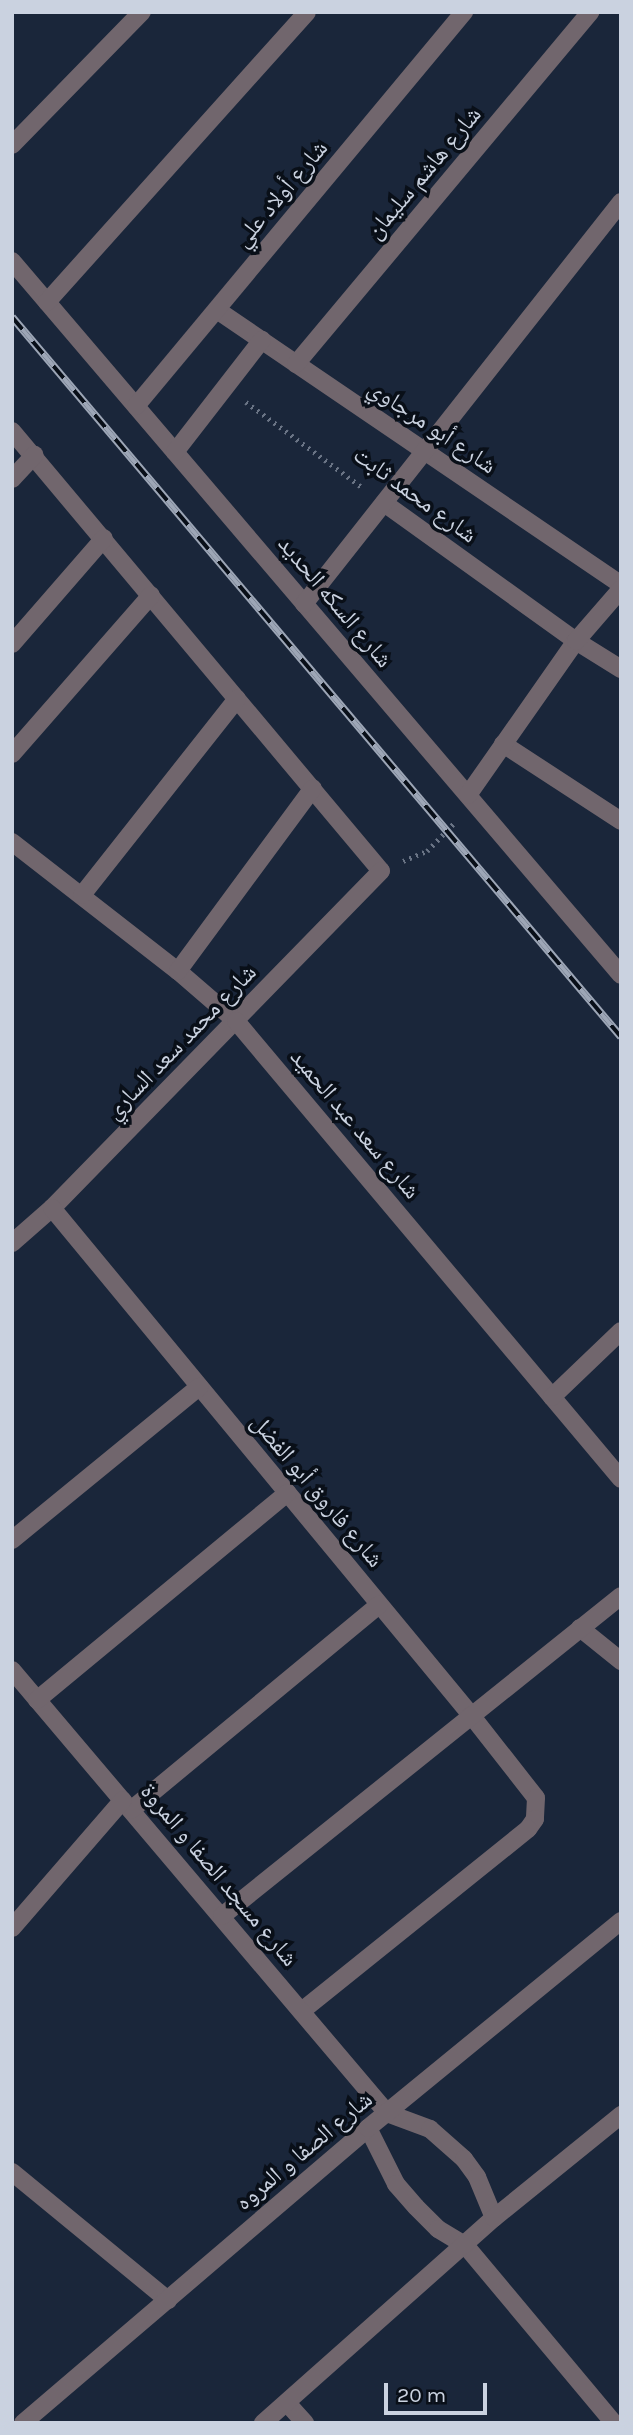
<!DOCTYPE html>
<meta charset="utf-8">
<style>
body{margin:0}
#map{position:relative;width:633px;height:2435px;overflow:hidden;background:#1a263a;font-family:Karla,"Noto Naskh Arabic",sans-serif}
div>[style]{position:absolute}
.path>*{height:4.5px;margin-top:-2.25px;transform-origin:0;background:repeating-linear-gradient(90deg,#6a7485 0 2px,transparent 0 7px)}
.minor>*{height:18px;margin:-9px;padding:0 9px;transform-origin:9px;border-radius:9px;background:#71666d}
.rail>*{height:8px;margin-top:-4px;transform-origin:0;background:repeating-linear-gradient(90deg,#090f18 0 16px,#9da6b6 0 32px);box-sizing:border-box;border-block:2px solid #9da6b6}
span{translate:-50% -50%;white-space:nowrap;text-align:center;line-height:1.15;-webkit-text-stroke:7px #090f18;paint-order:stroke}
.street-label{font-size:24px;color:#cad2e0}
.frame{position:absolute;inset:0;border:14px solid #cad2e0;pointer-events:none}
.scale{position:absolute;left:384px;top:2383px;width:103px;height:32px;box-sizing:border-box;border:4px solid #cad2e0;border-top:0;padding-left:9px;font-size:21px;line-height:24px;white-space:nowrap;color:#cad2e0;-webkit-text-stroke:5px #090f18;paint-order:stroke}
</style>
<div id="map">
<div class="path">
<div style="left:246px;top:402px;width:145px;rotate:36.3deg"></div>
<div style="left:403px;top:861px;width:26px;rotate:-23deg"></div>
<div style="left:427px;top:851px;width:42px;rotate:-46deg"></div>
</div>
<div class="minor">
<div style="left:12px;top:145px;width:186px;rotate:-45.7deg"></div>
<div style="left:12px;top:261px;width:938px;rotate:49.54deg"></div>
<div style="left:47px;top:302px;width:389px;rotate:-48.1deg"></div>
<div style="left:217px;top:310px;width:489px;rotate:34.2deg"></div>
<div style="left:296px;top:364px;width:459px;rotate:-50.1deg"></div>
<div style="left:136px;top:406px;width:513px;rotate:-50.22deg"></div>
<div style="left:12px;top:431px;width:574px;rotate:50.02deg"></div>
<div style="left:381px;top:871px;width:471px;rotate:134.3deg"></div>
<div style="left:52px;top:1208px;width:53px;rotate:138.8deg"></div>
<div style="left:175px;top:452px;width:142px;rotate:-52.2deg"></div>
<div style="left:12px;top:479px;width:33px;rotate:-47deg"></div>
<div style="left:384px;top:503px;width:236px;rotate:35.7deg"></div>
<div style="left:576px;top:641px;width:53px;rotate:31.9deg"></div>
<div style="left:304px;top:604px;width:512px;rotate:-51.74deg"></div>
<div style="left:12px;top:644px;width:140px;rotate:-49deg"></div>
<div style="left:503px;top:744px;width:141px;rotate:33.1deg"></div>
<div style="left:12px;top:754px;width:211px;rotate:-48.8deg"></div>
<div style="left:468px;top:795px;width:188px;rotate:-55deg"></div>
<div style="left:576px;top:641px;width:69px;rotate:-49.1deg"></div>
<div style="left:12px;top:842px;width:210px;rotate:37.9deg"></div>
<div style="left:178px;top:971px;width:77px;rotate:40.8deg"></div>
<div style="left:236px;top:1021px;width:598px;rotate:49.95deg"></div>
<div style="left:82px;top:895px;width:250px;rotate:-51.7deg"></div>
<div style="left:178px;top:971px;width:227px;rotate:-53.6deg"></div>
<div style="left:52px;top:1208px;width:658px;rotate:50.43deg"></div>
<div style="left:471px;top:1715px;width:105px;rotate:51.9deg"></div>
<div style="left:536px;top:1798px;width:21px;rotate:93deg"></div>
<div style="left:535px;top:1819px;width:12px;rotate:125deg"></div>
<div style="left:528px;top:1829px;width:290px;rotate:141.2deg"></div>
<div style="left:552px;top:1397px;width:95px;rotate:-43.7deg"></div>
<div style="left:12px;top:1540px;width:242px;rotate:-39.3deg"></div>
<div style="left:580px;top:1628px;width:53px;rotate:38.8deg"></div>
<div style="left:12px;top:1670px;width:580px;rotate:49.75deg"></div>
<div style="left:387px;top:2113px;width:46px;rotate:20.4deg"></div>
<div style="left:430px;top:2129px;width:45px;rotate:41.4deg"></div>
<div style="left:464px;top:2159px;width:22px;rotate:54deg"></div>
<div style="left:477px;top:2177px;width:44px;rotate:67.5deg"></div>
<div style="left:37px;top:1700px;width:325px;rotate:-39.6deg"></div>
<div style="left:131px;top:1810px;width:322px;rotate:-39.6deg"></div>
<div style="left:222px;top:1916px;width:511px;rotate:-38.73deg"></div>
<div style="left:12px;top:1928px;width:169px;rotate:-49.1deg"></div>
<div style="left:368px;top:2128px;width:63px;rotate:63.4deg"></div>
<div style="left:396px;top:2184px;width:30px;rotate:49deg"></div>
<div style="left:416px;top:2207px;width:31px;rotate:45deg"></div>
<div style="left:438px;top:2229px;width:31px;rotate:31deg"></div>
<div style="left:465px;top:2245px;width:232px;rotate:50.1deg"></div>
<div style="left:12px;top:2172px;width:202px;rotate:39.4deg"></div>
<div style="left:287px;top:2403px;width:27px;rotate:48deg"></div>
<div style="left:23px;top:2423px;width:454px;rotate:-40.5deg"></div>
<div style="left:368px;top:2128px;width:327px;rotate:-39.3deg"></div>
<div style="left:263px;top:2423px;width:309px;rotate:-41.6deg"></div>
<div style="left:494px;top:2218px;width:164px;rotate:-39deg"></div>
</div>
<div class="rail">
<div style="left:12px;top:317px;width:943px;rotate:49.77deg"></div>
</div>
<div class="street-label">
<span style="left:424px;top:173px;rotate:-50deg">شارع هاشم سليمان</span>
<span style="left:281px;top:194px;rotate:-50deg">شارع أولاد علي</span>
<span style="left:432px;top:427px;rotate:34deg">شارع أبو مرجاوي</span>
<span style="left:415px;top:495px;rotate:36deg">شارع محمد ثابت</span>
<span style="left:335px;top:602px;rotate:50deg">شارع السكه الحديد</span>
<span style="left:181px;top:1042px;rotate:-46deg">شارع محمد سعد الساري</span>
<span style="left:355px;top:1124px;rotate:50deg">شارع سعد عبد الحميد</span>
<span style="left:317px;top:1491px;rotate:50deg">شارع فاروق أبو الفضل</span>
<span style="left:219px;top:1875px;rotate:50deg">شارع مسجد الصفا و المروة</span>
<span style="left:304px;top:2151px;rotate:-40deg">شارع الصفا و المروه</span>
</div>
<div class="frame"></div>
<div class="scale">20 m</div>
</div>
